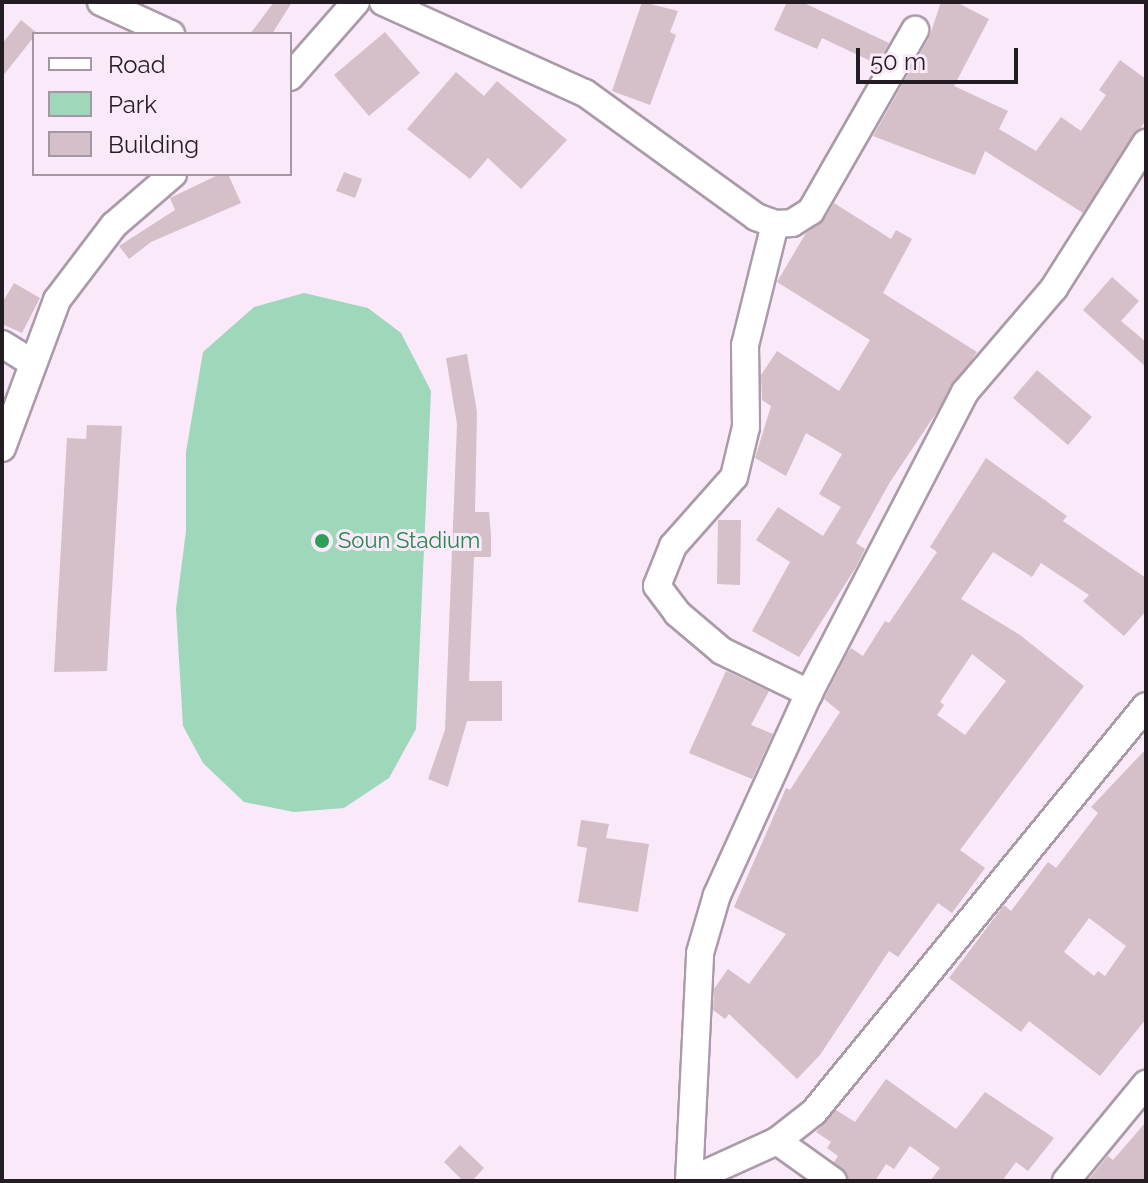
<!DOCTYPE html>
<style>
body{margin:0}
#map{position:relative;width:1148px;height:1183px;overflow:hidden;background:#f9e9f9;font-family:Raleway,sans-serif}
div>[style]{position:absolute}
.green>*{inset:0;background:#9ed7ba}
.building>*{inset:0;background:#d5bfc8}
.roads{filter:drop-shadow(2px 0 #aa9ba9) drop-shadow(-2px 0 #aa9ba9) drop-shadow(0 2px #aa9ba9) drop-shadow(0 -2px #aa9ba9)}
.minor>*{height:26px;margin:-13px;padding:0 13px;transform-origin:13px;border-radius:13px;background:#fff}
.dots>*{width:22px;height:22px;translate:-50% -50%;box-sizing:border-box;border:4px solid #f9e9f9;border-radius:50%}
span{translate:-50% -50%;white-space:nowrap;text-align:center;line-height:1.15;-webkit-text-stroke:6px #f9e9f9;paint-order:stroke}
.leisure-label{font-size:22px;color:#27864d}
.left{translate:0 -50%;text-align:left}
.frame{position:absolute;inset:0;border:4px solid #231d23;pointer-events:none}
.legend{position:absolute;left:32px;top:32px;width:260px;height:144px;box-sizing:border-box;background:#f9e9f9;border:2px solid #a397a3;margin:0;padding:10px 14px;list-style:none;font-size:24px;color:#231d23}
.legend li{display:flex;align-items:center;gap:16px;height:40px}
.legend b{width:40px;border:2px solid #a397a3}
.scale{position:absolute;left:856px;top:48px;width:162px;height:36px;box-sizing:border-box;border:4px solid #231d23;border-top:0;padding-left:10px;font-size:24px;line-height:28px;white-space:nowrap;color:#231d23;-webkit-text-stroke:6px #f9e9f9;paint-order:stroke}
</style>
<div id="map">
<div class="green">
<div style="clip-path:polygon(304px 293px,368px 308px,401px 333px,431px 391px,416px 729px,389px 778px,344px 808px,294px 812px,244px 802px,203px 763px,183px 726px,176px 609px,186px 531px,186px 452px,203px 352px,254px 307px)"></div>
</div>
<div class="building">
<div style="clip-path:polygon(274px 2px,292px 2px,272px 34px,250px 34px)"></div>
<div style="clip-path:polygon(642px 2px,678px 11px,670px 32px,676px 35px,650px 105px,612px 91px)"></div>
<div style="clip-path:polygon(787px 2px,802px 2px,889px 43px,877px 64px,822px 38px,817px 49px,774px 30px)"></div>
<div style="clip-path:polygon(941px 2px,956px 2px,989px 19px,954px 86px,1008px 111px,999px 129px,1036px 151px,1061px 117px,1081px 131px,1106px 95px,1099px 90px,1120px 60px,1146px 79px,1146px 120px,1083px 213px,985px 151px,975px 175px,873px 136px,929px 38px)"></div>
<div style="clip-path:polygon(21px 20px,37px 33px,2px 77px,2px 44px)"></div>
<div style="clip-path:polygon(385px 32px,420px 73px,369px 116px,334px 75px)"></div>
<div style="clip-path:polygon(456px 72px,484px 96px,497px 81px,567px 140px,521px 189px,488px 158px,470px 179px,407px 129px)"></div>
<div style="clip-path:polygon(344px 172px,362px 179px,355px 198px,336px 191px)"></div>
<div style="clip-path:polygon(220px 174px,228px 174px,241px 203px,151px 242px,129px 259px,119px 246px,175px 210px,170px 198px)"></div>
<div style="clip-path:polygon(834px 203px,891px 239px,896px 230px,912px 239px,883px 293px,977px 352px,890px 482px,856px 543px,865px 549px,856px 567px,799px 657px,752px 631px,790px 562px,756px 540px,778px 507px,823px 536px,841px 507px,819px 494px,842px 454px,806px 433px,786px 476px,755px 458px,771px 406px,762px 400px,761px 375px,777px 351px,839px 391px,870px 340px,777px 282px,806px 233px,824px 220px)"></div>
<div style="clip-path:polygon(1112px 277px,1139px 301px,1121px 321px,1146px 342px,1146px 367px,1083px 310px)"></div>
<div style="clip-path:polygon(14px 283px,40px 298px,22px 333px,2px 324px,2px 303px)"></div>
<div style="clip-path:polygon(467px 354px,477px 412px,475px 512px,489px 512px,491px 535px,491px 557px,474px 557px,469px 681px,502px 681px,502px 721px,467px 721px,448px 787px,428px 779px,445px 730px,457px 424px,446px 358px)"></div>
<div style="clip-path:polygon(1037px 370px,1092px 417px,1068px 445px,1013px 398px)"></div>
<div style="clip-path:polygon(87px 425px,122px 426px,107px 671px,54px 672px,67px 438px,86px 439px)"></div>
<div style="clip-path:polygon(evenodd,986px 458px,1067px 516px,1063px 521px,1146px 578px,1146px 611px,1124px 636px,1083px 601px,1089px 595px,1041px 563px,1032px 577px,993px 552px,961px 599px,1020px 635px,1084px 686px,960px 850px,985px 868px,952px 913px,938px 903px,898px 957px,889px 951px,820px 1055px,797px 1079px,729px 1014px,725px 1019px,713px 1010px,714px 989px,728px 969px,749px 984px,786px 934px,734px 907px,786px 788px,790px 790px,840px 712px,824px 699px,847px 654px,851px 648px,863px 656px,885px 621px,889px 623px,937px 552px,930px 547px,986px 458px,972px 654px,1006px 681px,965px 735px,937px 715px,944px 705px,940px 702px,972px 654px)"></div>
<div style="clip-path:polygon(718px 520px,741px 520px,740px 585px,717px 584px)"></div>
<div style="clip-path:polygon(726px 671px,769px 691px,751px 725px,773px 734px,752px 779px,689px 753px)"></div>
<div style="clip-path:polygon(evenodd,1146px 749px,1146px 1019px,1100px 1076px,1029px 1021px,1021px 1032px,949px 978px,1004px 905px,1011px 911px,1048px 862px,1056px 868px,1098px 813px,1091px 807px,1146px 749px,1089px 918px,1126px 946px,1105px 976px,1098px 971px,1094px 976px,1064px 952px,1089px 918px)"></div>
<div style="clip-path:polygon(581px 820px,609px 824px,606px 838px,649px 844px,638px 912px,578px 902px,587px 848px,577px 846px)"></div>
<div style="clip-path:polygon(886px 1079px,956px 1129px,985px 1092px,1054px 1138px,1028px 1171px,1016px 1162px,1002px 1181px,930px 1181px,940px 1168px,910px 1146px,894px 1169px,886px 1164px,875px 1181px,850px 1181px,834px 1162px,838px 1156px,827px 1148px,831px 1142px,816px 1132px,836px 1110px,855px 1122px)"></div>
<div style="clip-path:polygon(1146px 1122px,1146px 1181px,1087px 1181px,1108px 1156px,1113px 1160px)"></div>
<div style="clip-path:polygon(460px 1145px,484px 1168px,472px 1181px,463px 1181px,444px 1162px)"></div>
</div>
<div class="roads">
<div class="minor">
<div style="left:101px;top:2px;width:77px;rotate:24.6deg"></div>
<div style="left:383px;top:2px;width:222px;rotate:24.3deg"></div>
<div style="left:585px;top:93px;width:211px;rotate:35.9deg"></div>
<div style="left:756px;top:217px;width:20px;rotate:20deg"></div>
<div style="left:775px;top:224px;width:17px;rotate:-3deg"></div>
<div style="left:792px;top:223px;width:22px;rotate:-32deg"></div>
<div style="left:811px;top:211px;width:209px;rotate:-60.1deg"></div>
<div style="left:290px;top:77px;width:100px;rotate:-48.7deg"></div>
<div style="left:775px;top:224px;width:125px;rotate:103.9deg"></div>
<div style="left:745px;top:345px;width:82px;rotate:89.3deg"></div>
<div style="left:746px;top:427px;width:51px;rotate:103.5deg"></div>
<div style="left:734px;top:477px;width:92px;rotate:131.5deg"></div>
<div style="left:673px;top:546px;width:43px;rotate:111.8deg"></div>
<div style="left:657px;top:586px;width:34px;rotate:53deg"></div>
<div style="left:677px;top:613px;width:59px;rotate:40.2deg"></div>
<div style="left:722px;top:651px;width:97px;rotate:25.8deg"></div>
<div style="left:2px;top:344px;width:36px;rotate:32deg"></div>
<div style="left:2px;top:448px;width:158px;rotate:-69.6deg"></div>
<div style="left:57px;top:300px;width:94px;rotate:-52.8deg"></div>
<div style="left:114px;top:225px;width:78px;rotate:-40.8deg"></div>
<div style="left:777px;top:1141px;width:69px;rotate:35.5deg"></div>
<div style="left:689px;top:1181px;width:228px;rotate:-87.2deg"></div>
<div style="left:700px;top:953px;width:60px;rotate:-73.7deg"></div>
<div style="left:717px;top:895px;width:222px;rotate:-65.5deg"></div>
<div style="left:809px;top:693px;width:339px;rotate:-62.6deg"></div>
<div style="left:965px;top:392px;width:137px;rotate:-49.4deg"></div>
<div style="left:1054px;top:288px;width:172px;rotate:-57.6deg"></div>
<div style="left:689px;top:1181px;width:97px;rotate:-24.4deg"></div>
<div style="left:777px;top:1141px;width:47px;rotate:-38.1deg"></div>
<div style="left:814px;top:1112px;width:524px;rotate:-50.73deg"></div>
<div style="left:1066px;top:1181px;width:126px;rotate:-50.5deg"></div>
</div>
</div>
<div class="dots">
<div style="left:322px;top:541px;background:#2e9e5b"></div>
</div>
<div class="leisure-label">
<span class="left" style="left:338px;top:541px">Soun Stadium</span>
</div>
<div class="frame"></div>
<ul class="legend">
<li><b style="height:10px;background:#fff"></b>Road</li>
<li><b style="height:22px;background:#9ed7ba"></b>Park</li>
<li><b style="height:22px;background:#d5bfc8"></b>Building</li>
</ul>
<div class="scale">50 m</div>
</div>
